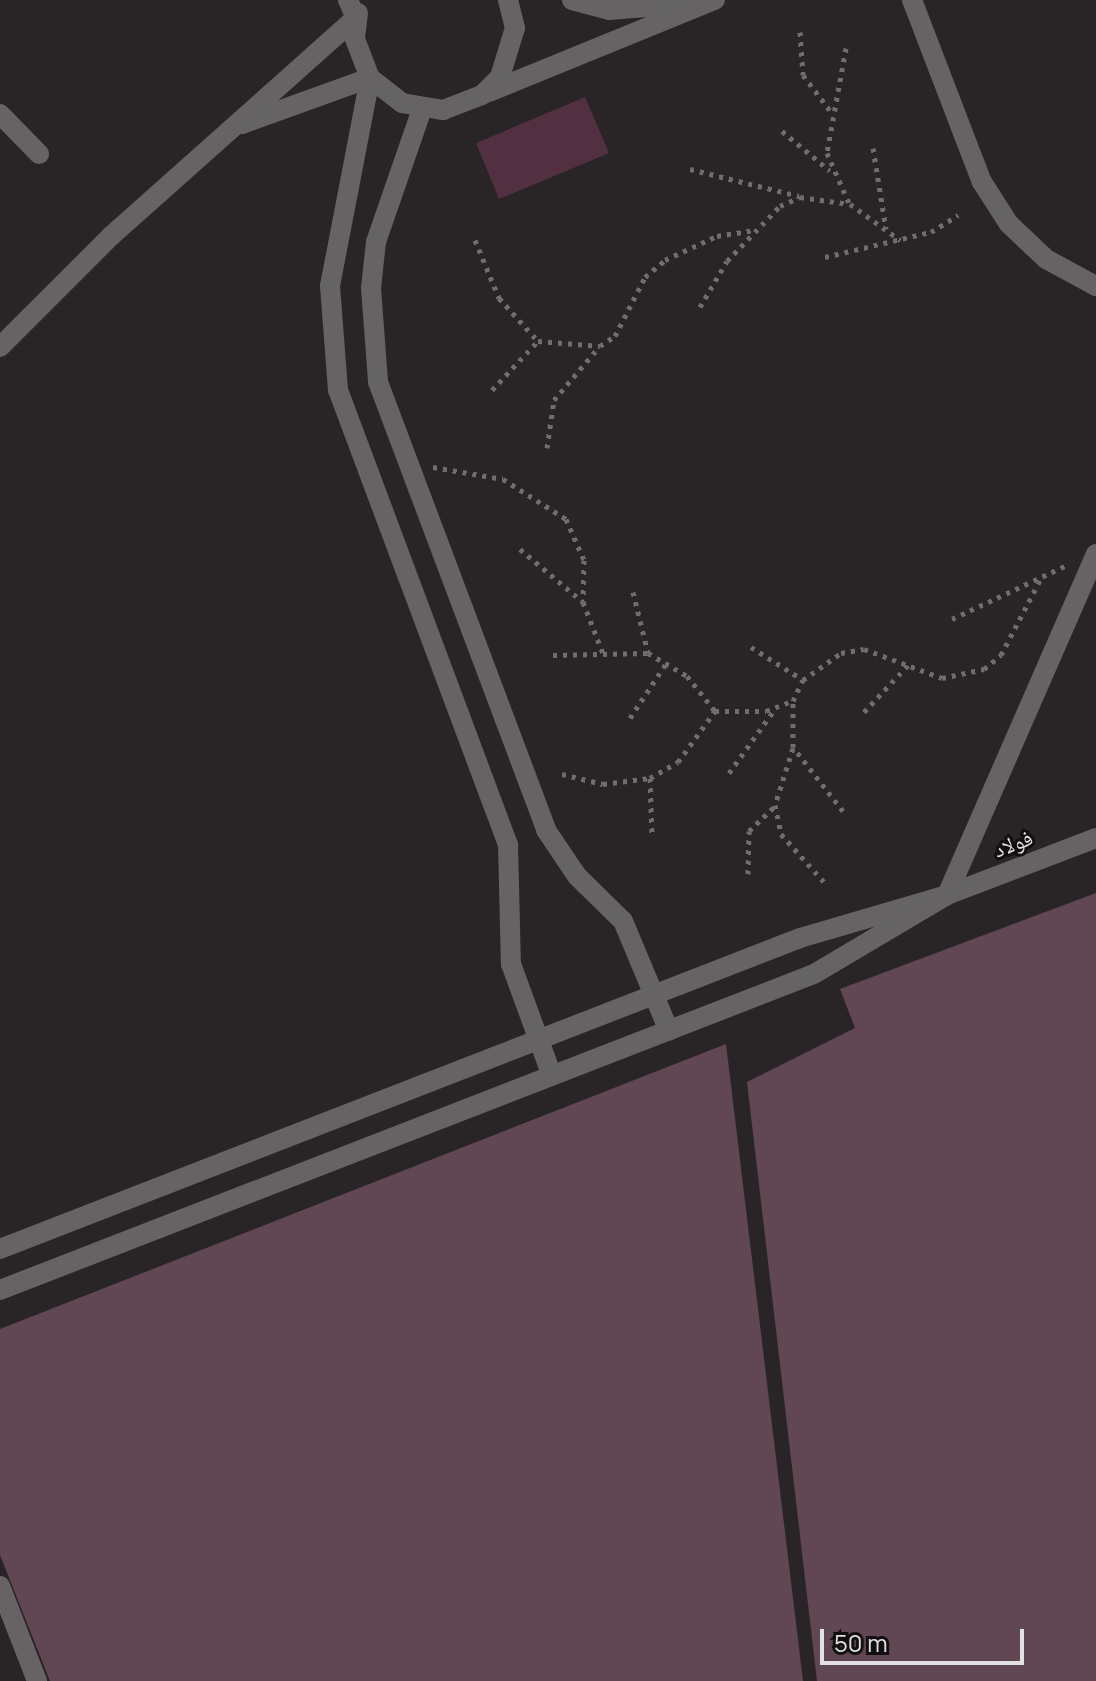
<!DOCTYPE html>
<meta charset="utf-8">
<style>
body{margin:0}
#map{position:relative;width:1096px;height:1681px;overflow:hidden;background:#292527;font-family:Manrope,"Noto Naskh Arabic",sans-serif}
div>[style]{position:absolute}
.green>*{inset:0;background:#614753}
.building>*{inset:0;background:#533041}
.path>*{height:5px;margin-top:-2.5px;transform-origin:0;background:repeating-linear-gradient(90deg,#706d6e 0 4px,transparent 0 10px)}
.minor>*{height:20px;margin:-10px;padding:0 10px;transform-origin:10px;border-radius:10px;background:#656363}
span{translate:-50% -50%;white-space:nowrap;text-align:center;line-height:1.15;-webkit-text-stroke:6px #110f0f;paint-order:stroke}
.street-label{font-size:22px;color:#e3e0e1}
.scale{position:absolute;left:820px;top:1629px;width:204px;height:36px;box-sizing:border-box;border:4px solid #e3e0e1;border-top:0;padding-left:10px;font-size:24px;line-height:28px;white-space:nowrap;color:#e3e0e1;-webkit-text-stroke:6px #110f0f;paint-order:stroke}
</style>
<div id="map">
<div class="green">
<div style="clip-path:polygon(1096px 893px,1096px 1681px,817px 1681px,747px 1082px,855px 1028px,840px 989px)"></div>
<div style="clip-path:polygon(726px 1044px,803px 1681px,50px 1681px,0 1555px,0 1329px)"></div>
</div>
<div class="building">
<div style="clip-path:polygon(585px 97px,609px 153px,499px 199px,476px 143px)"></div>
</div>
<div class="path">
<div style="left:800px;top:32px;width:43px;rotate:86deg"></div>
<div style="left:803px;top:75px;width:48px;rotate:52.7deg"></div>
<div style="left:846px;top:48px;width:107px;rotate:100.3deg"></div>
<div style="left:827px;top:153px;width:55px;rotate:66.3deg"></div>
<div style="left:782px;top:131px;width:62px;rotate:39.8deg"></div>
<div style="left:873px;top:148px;width:82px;rotate:80.9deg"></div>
<div style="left:690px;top:169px;width:112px;rotate:13.9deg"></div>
<div style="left:475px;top:240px;width:63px;rotate:67.5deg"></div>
<div style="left:499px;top:298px;width:58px;rotate:47.8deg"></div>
<div style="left:538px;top:341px;width:62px;rotate:4.6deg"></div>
<div style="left:600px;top:346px;width:18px;rotate:-34deg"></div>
<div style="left:615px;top:336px;width:66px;rotate:-63deg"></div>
<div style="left:645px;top:277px;width:26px;rotate:-40deg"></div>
<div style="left:665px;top:260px;width:57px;rotate:-24.8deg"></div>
<div style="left:717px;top:236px;width:38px;rotate:-9deg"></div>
<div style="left:825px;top:257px;width:109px;rotate:-13.3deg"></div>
<div style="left:931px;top:232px;width:32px;rotate:-32deg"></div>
<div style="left:700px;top:307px;width:53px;rotate:-59.6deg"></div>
<div style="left:727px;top:261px;width:76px;rotate:-46.1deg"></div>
<div style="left:780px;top:206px;width:22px;rotate:-24deg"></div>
<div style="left:800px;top:197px;width:50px;rotate:8deg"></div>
<div style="left:850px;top:204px;width:62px;rotate:35.8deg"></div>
<div style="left:492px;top:390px;width:67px;rotate:-46.8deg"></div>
<div style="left:547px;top:448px;width:49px;rotate:-81.7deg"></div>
<div style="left:554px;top:400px;width:70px;rotate:-49.7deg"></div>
<div style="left:433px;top:467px;width:71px;rotate:9.7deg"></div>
<div style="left:503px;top:479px;width:75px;rotate:32.4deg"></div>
<div style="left:566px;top:519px;width:45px;rotate:66.3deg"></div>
<div style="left:584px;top:560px;width:42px;rotate:91.4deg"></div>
<div style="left:520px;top:549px;width:82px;rotate:40.1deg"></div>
<div style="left:583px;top:602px;width:58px;rotate:68.7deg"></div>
<div style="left:633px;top:592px;width:63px;rotate:76.2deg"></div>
<div style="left:952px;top:619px;width:127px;rotate:-25.2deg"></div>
<div style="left:751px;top:647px;width:62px;rotate:32.4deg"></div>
<div style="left:553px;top:655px;width:95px;rotate:-1.2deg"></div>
<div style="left:648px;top:653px;width:45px;rotate:30.5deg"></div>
<div style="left:687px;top:676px;width:45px;rotate:51.3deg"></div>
<div style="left:715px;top:711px;width:51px"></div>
<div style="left:766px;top:711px;width:28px;rotate:-21deg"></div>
<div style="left:864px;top:712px;width:66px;rotate:-46.8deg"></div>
<div style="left:630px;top:718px;width:67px;rotate:-56.5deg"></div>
<div style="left:793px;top:748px;width:60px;rotate:107.5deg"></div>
<div style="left:775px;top:805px;width:30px;rotate:78deg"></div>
<div style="left:781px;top:834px;width:66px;rotate:48.1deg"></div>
<div style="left:729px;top:773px;width:79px;rotate:-54.3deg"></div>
<div style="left:562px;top:774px;width:42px;rotate:13.7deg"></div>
<div style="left:603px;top:784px;width:47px;rotate:-7.3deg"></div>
<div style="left:650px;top:778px;width:32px;rotate:-30deg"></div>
<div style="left:678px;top:762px;width:63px;rotate:-54deg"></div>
<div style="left:650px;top:778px;width:58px;rotate:88deg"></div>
<div style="left:843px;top:811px;width:81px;rotate:-128deg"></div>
<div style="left:793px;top:747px;width:46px;rotate:-90deg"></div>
<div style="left:793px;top:701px;width:23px;rotate:-65deg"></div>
<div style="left:803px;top:680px;width:47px;rotate:-35.4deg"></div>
<div style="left:841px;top:653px;width:23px;rotate:-10deg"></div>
<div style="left:864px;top:649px;width:83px;rotate:20.4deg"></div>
<div style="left:942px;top:678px;width:43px;rotate:-12.1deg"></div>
<div style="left:984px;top:669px;width:22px;rotate:-39deg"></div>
<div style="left:1001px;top:655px;width:87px;rotate:-62.5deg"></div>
<div style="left:748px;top:874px;width:43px;rotate:-88.7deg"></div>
<div style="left:749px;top:831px;width:36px;rotate:-44deg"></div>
</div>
<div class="minor">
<div style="left:572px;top:0;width:38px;rotate:15deg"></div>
<div style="left:609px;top:10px;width:75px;rotate:-4.6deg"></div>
<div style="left:912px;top:0;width:195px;rotate:69deg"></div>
<div style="left:982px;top:182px;width:50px;rotate:57.3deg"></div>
<div style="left:1009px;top:224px;width:51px;rotate:43.4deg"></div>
<div style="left:1046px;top:259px;width:57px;rotate:28.4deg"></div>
<div style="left:358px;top:13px;width:26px;rotate:97deg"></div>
<div style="left:355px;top:39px;width:42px;rotate:69deg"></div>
<div style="left:370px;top:78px;width:41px;rotate:38deg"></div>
<div style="left:402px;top:103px;width:42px;rotate:9.7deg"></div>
<div style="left:443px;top:110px;width:42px;rotate:-21deg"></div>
<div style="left:482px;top:95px;width:25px;rotate:-45deg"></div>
<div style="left:500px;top:77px;width:51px;rotate:-73deg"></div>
<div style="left:515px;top:28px;width:29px;rotate:-104deg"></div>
<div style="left:489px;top:92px;width:244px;rotate:-22.2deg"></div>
<div style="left:422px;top:109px;width:141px;rotate:109.1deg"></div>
<div style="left:376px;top:242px;width:46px;rotate:96.2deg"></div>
<div style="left:371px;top:288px;width:94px;rotate:85.7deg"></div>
<div style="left:378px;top:382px;width:478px;rotate:69.4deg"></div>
<div style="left:546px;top:830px;width:55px;rotate:56deg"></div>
<div style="left:577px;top:876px;width:64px;rotate:44.4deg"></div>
<div style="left:623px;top:921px;width:119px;rotate:67.3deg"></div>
<div style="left:0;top:114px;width:56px;rotate:45.7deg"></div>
<div style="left:242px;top:124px;width:136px;rotate:-19.8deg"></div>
<div style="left:370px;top:78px;width:212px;rotate:100.9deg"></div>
<div style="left:330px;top:286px;width:104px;rotate:85.6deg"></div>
<div style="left:338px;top:390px;width:486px;rotate:69.5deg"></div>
<div style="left:508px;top:845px;width:119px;rotate:88.6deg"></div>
<div style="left:511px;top:964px;width:119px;rotate:69.9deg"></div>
<div style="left:0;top:347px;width:157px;rotate:-45deg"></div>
<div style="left:111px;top:236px;width:328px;rotate:-41.7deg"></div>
<div style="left:356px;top:18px;width:20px;rotate:-114deg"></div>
<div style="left:0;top:1249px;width:858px;rotate:-21.24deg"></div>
<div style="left:800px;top:938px;width:153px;rotate:-16.3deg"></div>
<div style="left:947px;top:895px;width:160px;rotate:-20.9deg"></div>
<div style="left:0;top:1290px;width:873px;rotate:-21.22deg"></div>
<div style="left:814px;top:974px;width:155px;rotate:-30.7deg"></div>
<div style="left:947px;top:895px;width:372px;rotate:-66.4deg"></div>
<div style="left:0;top:1586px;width:102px;rotate:68.7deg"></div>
</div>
<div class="street-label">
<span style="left:1013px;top:844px;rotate:-21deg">فولاد</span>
</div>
<div class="scale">50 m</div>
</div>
